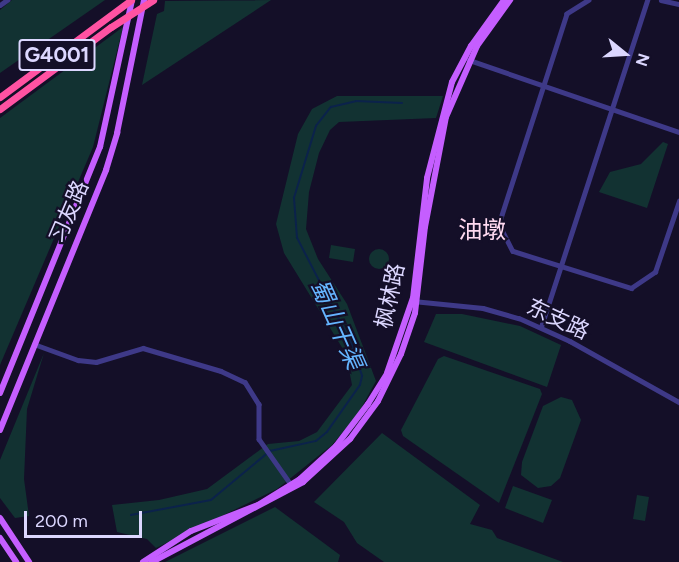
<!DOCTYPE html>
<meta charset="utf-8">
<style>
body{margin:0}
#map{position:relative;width:679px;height:562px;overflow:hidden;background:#140f28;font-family:Figtree,"Noto Sans SC",sans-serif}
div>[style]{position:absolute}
.green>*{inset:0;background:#123232}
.round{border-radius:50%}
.stream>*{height:1.5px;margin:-0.75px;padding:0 0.75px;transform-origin:0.75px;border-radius:0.75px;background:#0b224b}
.minor>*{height:4.5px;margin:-2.25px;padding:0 2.25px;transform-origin:2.25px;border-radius:2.25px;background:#3e3988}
.major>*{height:6px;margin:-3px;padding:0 3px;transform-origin:3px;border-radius:3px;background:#c55eff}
.highway>*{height:7px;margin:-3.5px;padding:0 3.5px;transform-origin:3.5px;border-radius:3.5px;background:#ff52a2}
.highway-bridge>*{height:7px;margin:-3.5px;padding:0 3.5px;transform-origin:3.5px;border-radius:3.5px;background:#ff52a2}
span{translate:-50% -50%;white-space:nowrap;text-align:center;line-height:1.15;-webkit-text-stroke:4.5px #140f28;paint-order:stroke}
.shield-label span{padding:2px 4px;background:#140f28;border:2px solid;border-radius:4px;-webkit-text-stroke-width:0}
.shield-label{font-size:21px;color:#dcd7ff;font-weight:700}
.street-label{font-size:22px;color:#dcd7ff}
.neighbourhood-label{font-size:24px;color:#ffd9f0}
.water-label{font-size:24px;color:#65b5ff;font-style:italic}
.north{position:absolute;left:595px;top:24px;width:60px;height:60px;-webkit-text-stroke:4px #140f28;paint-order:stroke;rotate:108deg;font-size:16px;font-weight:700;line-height:24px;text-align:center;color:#dcd7ff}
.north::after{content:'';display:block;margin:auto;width:21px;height:27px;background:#dcd7ff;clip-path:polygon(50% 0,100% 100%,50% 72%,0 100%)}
.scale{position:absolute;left:24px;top:511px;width:118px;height:27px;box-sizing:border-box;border:3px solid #dcd7ff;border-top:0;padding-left:8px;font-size:18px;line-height:21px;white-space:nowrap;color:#dcd7ff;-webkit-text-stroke:4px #140f28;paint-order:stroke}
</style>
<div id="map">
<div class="green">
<div style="clip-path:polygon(12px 0,105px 0,0 73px,0 10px)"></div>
<div style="clip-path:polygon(271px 0,142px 85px,157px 14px,164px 11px,165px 1px)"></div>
<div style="clip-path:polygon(123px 27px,93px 147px,0 365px,0 118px)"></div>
<div style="clip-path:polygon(337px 96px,443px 96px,436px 118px,339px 122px,330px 130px,319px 153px,309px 192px,306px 229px,318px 259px,347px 304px,376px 381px,359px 412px,332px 445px,277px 489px,156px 548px,147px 539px,117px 532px,112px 505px,159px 500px,207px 489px,268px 444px,299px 441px,317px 432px,352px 385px,346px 354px,284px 253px,276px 224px,298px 134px,312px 109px)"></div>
<div style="clip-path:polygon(663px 142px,668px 144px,647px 208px,599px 192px,610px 172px,641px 164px)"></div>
<div style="clip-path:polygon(331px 245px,355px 249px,353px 262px,329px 258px)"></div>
<div class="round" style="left:369px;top:249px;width:20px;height:20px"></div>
<div style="clip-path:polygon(436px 314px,462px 314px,520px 326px,561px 345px,547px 387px,424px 342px)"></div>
<div style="clip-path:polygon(44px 353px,27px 409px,24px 479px,29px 516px,15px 518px,0 498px,0 460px)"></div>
<div style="clip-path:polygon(444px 356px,540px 389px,542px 394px,499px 503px,403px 436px,401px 430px,438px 359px)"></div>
<div style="clip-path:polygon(561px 397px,572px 400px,581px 420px,560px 478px,551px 486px,538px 488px,521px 475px,522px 462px,543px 406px)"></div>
<div style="clip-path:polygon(382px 433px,480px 505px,470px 524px,492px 530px,497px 538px,563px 562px,384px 562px,357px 543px,344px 522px,314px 502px)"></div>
<div style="clip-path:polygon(513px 486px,552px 500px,543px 523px,505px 508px)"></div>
<div style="clip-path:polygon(637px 495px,649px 497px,645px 521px,633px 519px)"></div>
<div style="clip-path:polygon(275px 507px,340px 555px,338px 562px,165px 562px)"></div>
</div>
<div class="stream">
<div style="left:131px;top:515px;width:81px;rotate:-10.6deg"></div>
<div style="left:211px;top:500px;width:77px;rotate:-39.7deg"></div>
<div style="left:270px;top:451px;width:47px;rotate:-12.3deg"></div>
<div style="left:316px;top:441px;width:14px;rotate:-39deg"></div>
<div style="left:327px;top:432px;width:57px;rotate:-54.9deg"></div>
<div style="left:360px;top:385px;width:9px;rotate:-77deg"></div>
<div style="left:362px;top:376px;width:33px;rotate:-108deg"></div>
<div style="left:352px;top:345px;width:120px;rotate:-117.2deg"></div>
<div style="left:297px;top:238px;width:40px;rotate:-94.3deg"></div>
<div style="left:294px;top:198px;width:75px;rotate:-73deg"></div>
<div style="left:316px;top:126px;width:24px;rotate:-52deg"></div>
<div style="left:331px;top:107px;width:26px;rotate:-13deg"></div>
<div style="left:356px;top:101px;width:46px;rotate:2.5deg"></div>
</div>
<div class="minor">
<div style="left:589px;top:0;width:26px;rotate:148deg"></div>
<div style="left:567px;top:14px;width:221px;rotate:107.9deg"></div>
<div style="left:499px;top:224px;width:30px;rotate:63deg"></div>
<div style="left:513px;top:251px;width:124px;rotate:17.4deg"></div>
<div style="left:631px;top:288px;width:29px;rotate:-34deg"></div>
<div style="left:655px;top:272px;width:75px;rotate:-71.3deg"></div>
<div style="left:661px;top:0;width:18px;rotate:13deg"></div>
<div style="left:0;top:5px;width:9px;rotate:-36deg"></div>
<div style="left:469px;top:60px;width:222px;rotate:18.9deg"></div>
<div style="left:413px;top:301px;width:70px;rotate:5.7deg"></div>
<div style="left:483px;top:308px;width:37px;rotate:16deg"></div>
<div style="left:519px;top:318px;width:56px;rotate:24.3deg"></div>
<div style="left:570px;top:341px;width:125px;rotate:29.2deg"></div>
<div style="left:541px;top:327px;width:344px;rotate:-72deg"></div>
<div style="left:34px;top:344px;width:47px;rotate:20deg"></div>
<div style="left:78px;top:360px;width:18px;rotate:6deg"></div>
<div style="left:96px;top:362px;width:49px;rotate:-16.6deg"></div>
<div style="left:143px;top:348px;width:81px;rotate:16.4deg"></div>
<div style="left:221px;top:371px;width:26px;rotate:25deg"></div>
<div style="left:245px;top:382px;width:26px;rotate:58deg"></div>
<div style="left:259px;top:404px;width:35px;rotate:90deg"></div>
<div style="left:259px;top:439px;width:57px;rotate:54.9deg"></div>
</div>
<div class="major">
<div style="left:0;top:393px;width:266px;rotate:-67.9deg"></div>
<div style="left:100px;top:147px;width:150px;rotate:-77.7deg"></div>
<div style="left:0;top:430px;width:281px;rotate:-67.8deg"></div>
<div style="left:106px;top:170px;width:39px;rotate:-73deg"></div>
<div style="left:117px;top:133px;width:136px;rotate:-78.5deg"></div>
<div style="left:0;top:518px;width:53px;rotate:56.6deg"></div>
<div style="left:0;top:538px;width:29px;rotate:56deg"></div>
<div style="left:143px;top:562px;width:57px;rotate:-32.9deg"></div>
<div style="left:191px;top:531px;width:72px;rotate:-21.2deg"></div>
<div style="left:258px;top:505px;width:49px;rotate:-31.8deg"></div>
<div style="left:300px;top:479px;width:49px;rotate:-42.5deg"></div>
<div style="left:336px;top:446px;width:53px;rotate:-52.7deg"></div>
<div style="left:368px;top:404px;width:36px;rotate:-58deg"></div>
<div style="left:387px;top:373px;width:79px;rotate:-70.9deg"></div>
<div style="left:413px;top:298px;width:121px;rotate:-83.3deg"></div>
<div style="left:427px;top:178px;width:99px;rotate:-75.4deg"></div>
<div style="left:452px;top:82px;width:41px;rotate:-62.2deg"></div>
<div style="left:471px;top:46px;width:57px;rotate:-54.3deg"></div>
<div style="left:152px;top:562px;width:171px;rotate:-27.9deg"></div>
<div style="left:303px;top:482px;width:64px;rotate:-42.5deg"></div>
<div style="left:350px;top:439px;width:47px;rotate:-53.6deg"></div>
<div style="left:378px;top:401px;width:52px;rotate:-63.9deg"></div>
<div style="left:401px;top:354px;width:43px;rotate:-71.1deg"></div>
<div style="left:415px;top:313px;width:87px;rotate:-83.4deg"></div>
<div style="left:425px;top:227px;width:112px;rotate:-79.2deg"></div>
<div style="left:446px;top:117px;width:77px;rotate:-66.4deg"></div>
<div style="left:477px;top:46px;width:57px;rotate:-54.3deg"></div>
</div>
<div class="highway">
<div style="left:0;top:97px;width:163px;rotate:-36.5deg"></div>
<div style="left:0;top:109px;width:138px;rotate:-36.5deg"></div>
</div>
<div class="highway-bridge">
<div style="left:111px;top:27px;width:50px;rotate:-32.7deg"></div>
</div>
<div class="shield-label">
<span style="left:57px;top:55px">G4001</span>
</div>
<div class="street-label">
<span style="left:69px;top:212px;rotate:-67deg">习友路</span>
<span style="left:390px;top:296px;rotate:-78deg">枫林路</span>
<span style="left:558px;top:319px;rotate:25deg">东支路</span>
</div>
<div class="neighbourhood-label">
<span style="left:482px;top:230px">油墩</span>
</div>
<div class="water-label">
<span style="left:337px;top:324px;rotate:66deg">蜀山干渠</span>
</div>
<div class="north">N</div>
<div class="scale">200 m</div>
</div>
